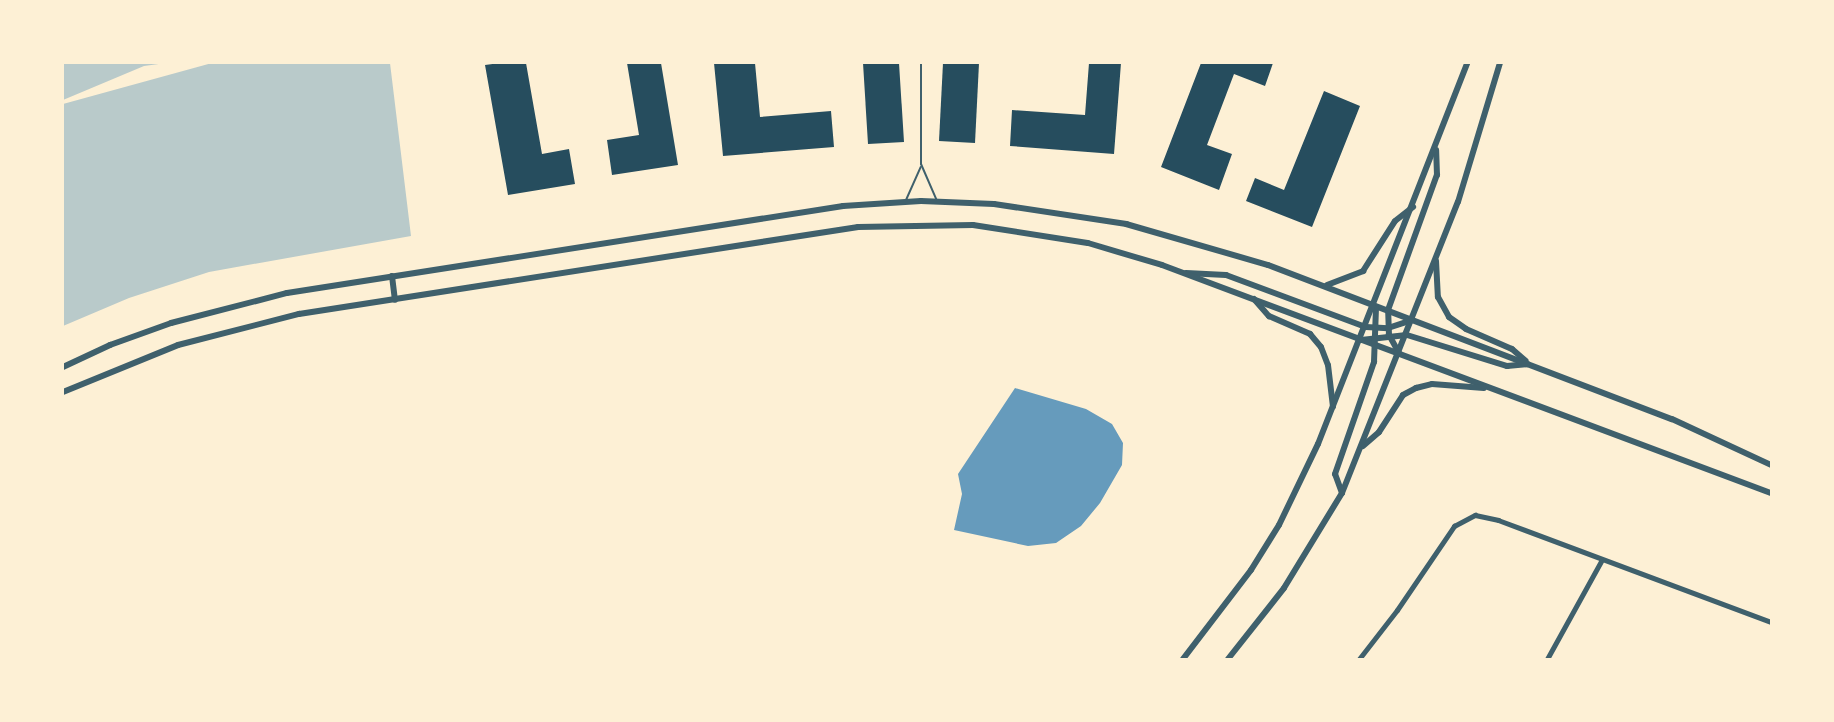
<!DOCTYPE html>
<style>
body{margin:0}
#map{position:relative;width:1834px;height:722px;overflow:hidden;background:#fdf0d5;font-family:"Varela Round",sans-serif}
div>[style]{position:absolute}
.green>*{inset:0;background:#b9caca}
.water>*{inset:0;background:#669bbc}
.building>*{inset:0;background:#264d5e}
.service>*{height:2px;margin:-1px;padding:0 1px;transform-origin:1px;border-radius:1px;background:#3f606c}
.minor>*{height:5px;margin:-2.5px;padding:0 2.5px;transform-origin:2.5px;border-radius:2.5px;background:#3f606c}
.tertiary>*{height:6px;margin:-3px;padding:0 3px;transform-origin:3px;border-radius:3px;background:#3f606c}
span{translate:-50% -50%;white-space:nowrap;text-align:center;line-height:1.15;-webkit-text-stroke:5px #fdf0d5;paint-order:stroke}
.frame{position:absolute;inset:0;border:64px solid #fdf0d5;pointer-events:none}
</style>
<div id="map">
<div class="green">
<div style="clip-path:polygon(63px 63px,166px 63px,144px 66px,63px 100px)"></div>
<div style="clip-path:polygon(212px 63px,390px 63px,411px 236px,209px 272px,129px 298px,63px 326px,63px 104px)"></div>
</div>
<div class="water">
<div style="clip-path:polygon(1015px 388px,1086px 409px,1112px 424px,1123px 443px,1122px 465px,1100px 503px,1081px 526px,1056px 543px,1028px 546px,954px 530px,962px 494px,958px 474px)"></div>
</div>
<div class="building">
<div style="clip-path:polygon(500px 63px,526px 63px,542px 154px,569px 149px,575px 184px,508px 195px,485px 65px)"></div>
<div style="clip-path:polygon(627px 63px,661px 63px,678px 165px,612px 175px,607px 140px,639px 135px)"></div>
<div style="clip-path:polygon(714px 63px,755px 63px,760px 117px,831px 111px,834px 147px,723px 156px)"></div>
<div style="clip-path:polygon(863px 63px,899px 63px,904px 142px,868px 144px)"></div>
<div style="clip-path:polygon(943px 63px,979px 63px,975px 143px,939px 141px)"></div>
<div style="clip-path:polygon(1089px 63px,1121px 63px,1114px 154px,1010px 146px,1012px 110px,1085px 115px)"></div>
<div style="clip-path:polygon(1201px 63px,1273px 63px,1265px 86px,1234px 74px,1207px 145px,1232px 154px,1219px 190px,1161px 167px)"></div>
<div style="clip-path:polygon(1324px 91px,1360px 106px,1312px 227px,1246px 201px,1255px 178px,1284px 190px)"></div>
</div>
<div class="service">
<div style="left:921px;top:63px;width:101px;rotate:90deg"></div>
<div style="left:921px;top:164px;width:40px;rotate:66.6deg"></div>
<div style="left:906px;top:200px;width:36px;rotate:-66deg"></div>
</div>
<div class="minor">
<div style="left:1359px;top:659px;width:62px;rotate:-52.2deg"></div>
<div style="left:1397px;top:610px;width:102px;rotate:-55.8deg"></div>
<div style="left:1454px;top:526px;width:24px;rotate:-28deg"></div>
<div style="left:1475px;top:515px;width:24px;rotate:12deg"></div>
<div style="left:1498px;top:520px;width:291px;rotate:20.5deg"></div>
<div style="left:1547px;top:659px;width:112px;rotate:-61.1deg"></div>
</div>
<div class="tertiary">
<div style="left:1436px;top:261px;width:36px;rotate:87deg"></div>
<div style="left:1438px;top:297px;width:23px;rotate:61deg"></div>
<div style="left:1449px;top:317px;width:21px;rotate:35deg"></div>
<div style="left:1466px;top:329px;width:50px;rotate:23.5deg"></div>
<div style="left:1512px;top:349px;width:18px;rotate:41deg"></div>
<div style="left:1186px;top:273px;width:40px;rotate:2.9deg"></div>
<div style="left:1226px;top:275px;width:149px;rotate:20.4deg"></div>
<div style="left:1366px;top:327px;width:22px;rotate:3deg"></div>
<div style="left:1388px;top:328px;width:26px;rotate:-18deg"></div>
<div style="left:392px;top:276px;width:24px;rotate:83deg"></div>
<div style="left:1327px;top:285px;width:39px;rotate:-21deg"></div>
<div style="left:1363px;top:271px;width:59px;rotate:-57.4deg"></div>
<div style="left:1395px;top:221px;width:23px;rotate:-38deg"></div>
<div style="left:1254px;top:299px;width:23px;rotate:49deg"></div>
<div style="left:1269px;top:316px;width:45px;rotate:23.7deg"></div>
<div style="left:1310px;top:334px;width:17px;rotate:50deg"></div>
<div style="left:1321px;top:347px;width:19px;rotate:69deg"></div>
<div style="left:1328px;top:365px;width:42px;rotate:83.2deg"></div>
<div style="left:1361px;top:340px;width:46px;rotate:-6.2deg"></div>
<div style="left:1407px;top:335px;width:105px;rotate:17.2deg"></div>
<div style="left:1507px;top:366px;width:21px;rotate:-5deg"></div>
<div style="left:1399px;top:353px;width:21px;rotate:-119deg"></div>
<div style="left:1389px;top:335px;width:25px;rotate:-92deg"></div>
<div style="left:1388px;top:310px;width:144px;rotate:-70.1deg"></div>
<div style="left:1437px;top:175px;width:25px;rotate:-92deg"></div>
<div style="left:63px;top:367px;width:52px;rotate:-25.1deg"></div>
<div style="left:110px;top:345px;width:65px;rotate:-19.8deg"></div>
<div style="left:171px;top:323px;width:120px;rotate:-14.5deg"></div>
<div style="left:287px;top:293px;width:563px;rotate:-8.89deg"></div>
<div style="left:843px;top:206px;width:78px;rotate:-3.7deg"></div>
<div style="left:921px;top:201px;width:73px;rotate:2.4deg"></div>
<div style="left:994px;top:204px;width:134px;rotate:8.6deg"></div>
<div style="left:1126px;top:224px;width:148px;rotate:16.1deg"></div>
<div style="left:1268px;top:265px;width:432px;rotate:20.9deg"></div>
<div style="left:1672px;top:419px;width:109px;rotate:24.9deg"></div>
<div style="left:63px;top:392px;width:124px;rotate:-22.2deg"></div>
<div style="left:178px;top:345px;width:125px;rotate:-14.4deg"></div>
<div style="left:299px;top:314px;width:566px;rotate:-8.85deg"></div>
<div style="left:858px;top:227px;width:115px;rotate:-1deg"></div>
<div style="left:973px;top:225px;width:116px;rotate:8.9deg"></div>
<div style="left:1088px;top:243px;width:77px;rotate:16.6deg"></div>
<div style="left:1162px;top:265px;width:650px;rotate:20.53deg"></div>
<div style="left:1363px;top:446px;width:21px;rotate:-41deg"></div>
<div style="left:1379px;top:432px;width:44px;rotate:-57deg"></div>
<div style="left:1403px;top:395px;width:15px;rotate:-28deg"></div>
<div style="left:1416px;top:388px;width:16px;rotate:-14deg"></div>
<div style="left:1432px;top:384px;width:52px;rotate:4.4deg"></div>
<div style="left:1342px;top:493px;width:20px;rotate:-110deg"></div>
<div style="left:1335px;top:474px;width:119px;rotate:-70.8deg"></div>
<div style="left:1374px;top:362px;width:54px;rotate:-87.9deg"></div>
<div style="left:1183px;top:659px;width:112px;rotate:-52.6deg"></div>
<div style="left:1251px;top:570px;width:53px;rotate:-58.1deg"></div>
<div style="left:1279px;top:525px;width:90px;rotate:-64.3deg"></div>
<div style="left:1318px;top:444px;width:409px;rotate:-68.6deg"></div>
<div style="left:1228px;top:659px;width:90px;rotate:-51.7deg"></div>
<div style="left:1284px;top:588px;width:111px;rotate:-58.6deg"></div>
<div style="left:1342px;top:493px;width:313px;rotate:-68.3deg"></div>
<div style="left:1458px;top:202px;width:145px;rotate:-73.2deg"></div>
</div>
<div class="frame"></div>
</div>
